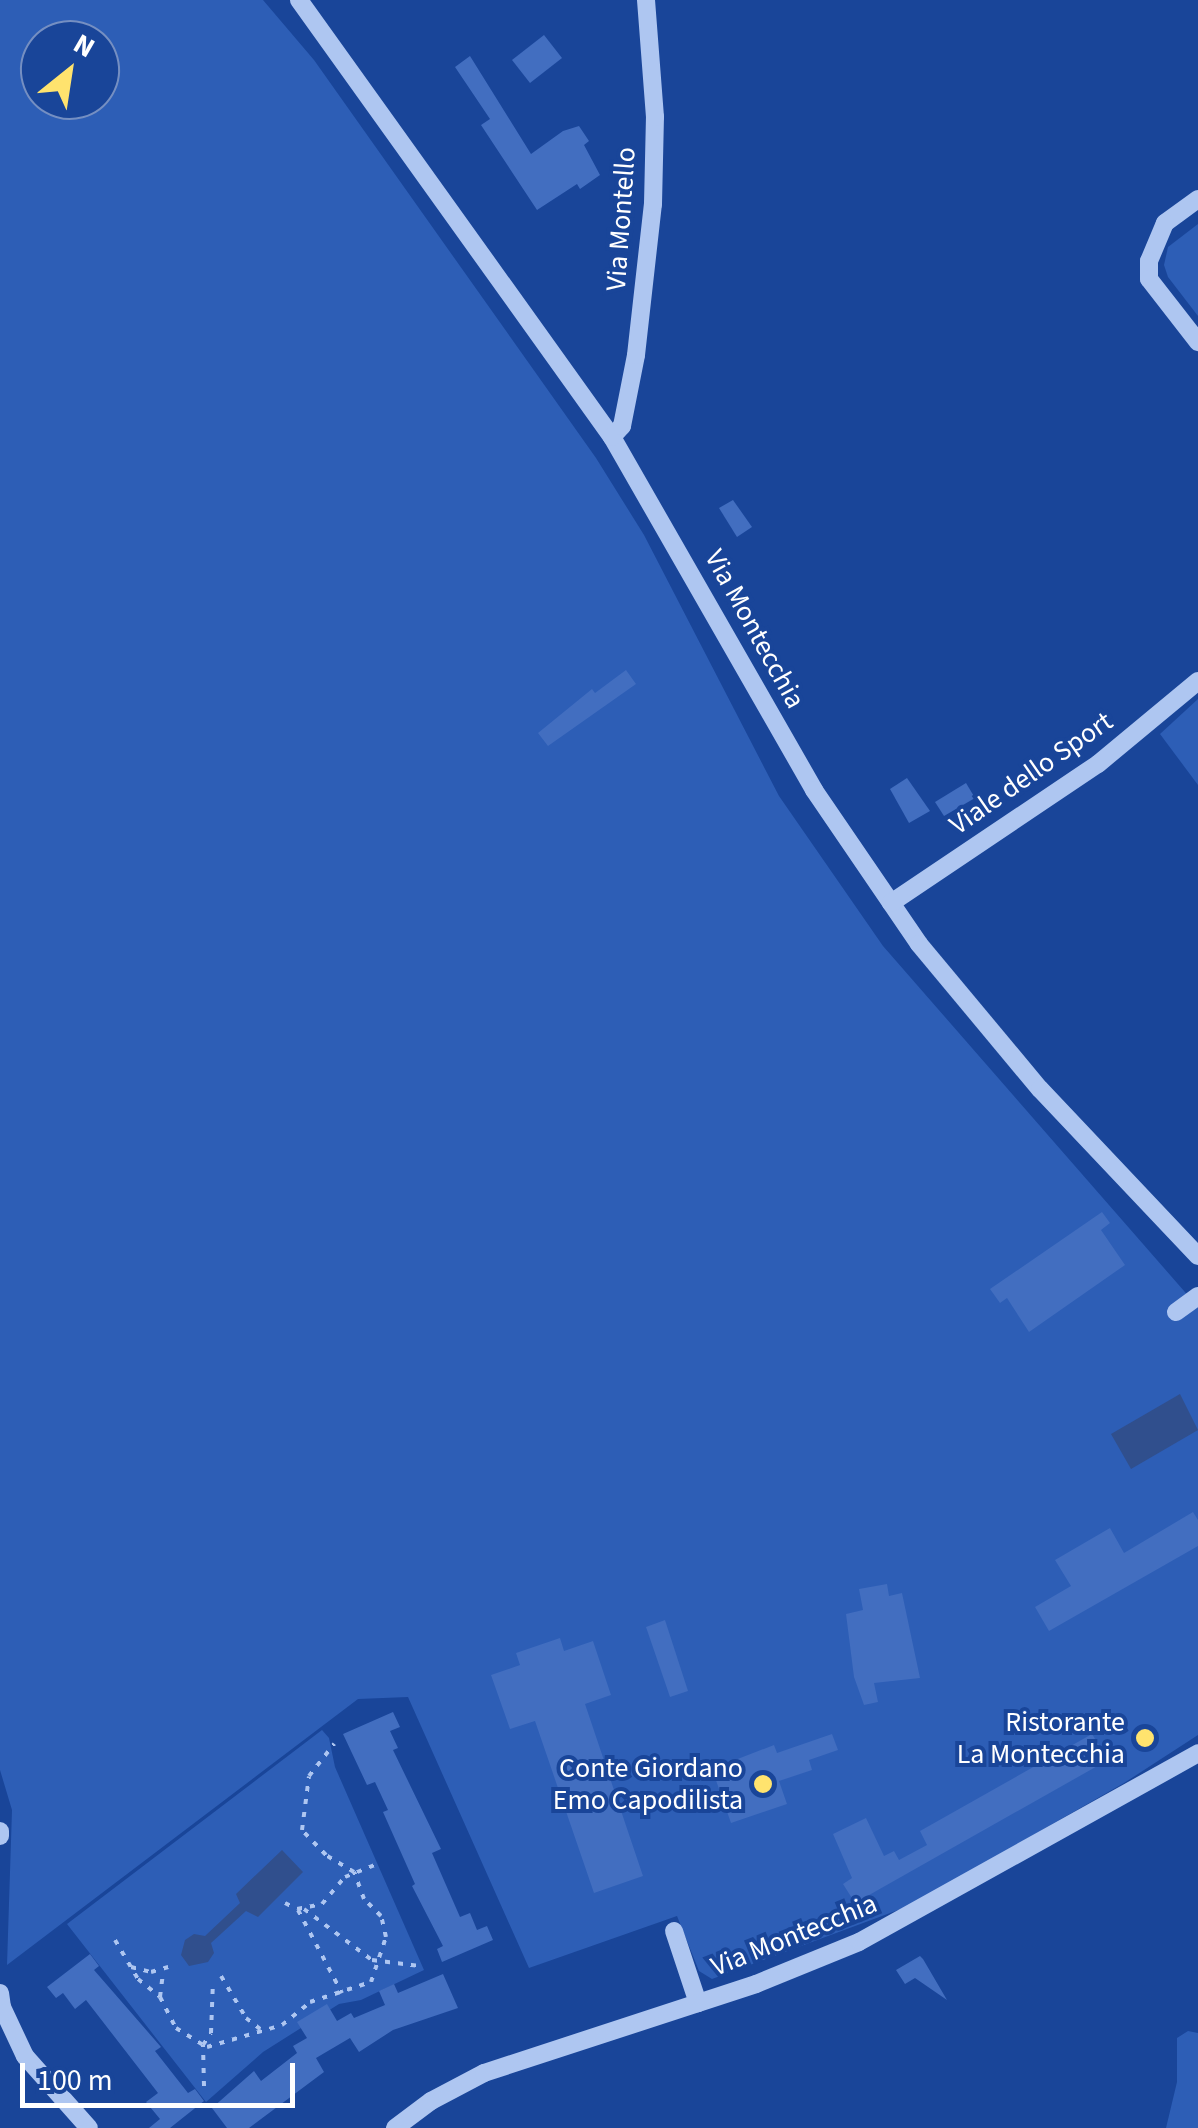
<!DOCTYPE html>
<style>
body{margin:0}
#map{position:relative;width:1198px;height:2128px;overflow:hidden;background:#194599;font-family:"Source Sans 3",sans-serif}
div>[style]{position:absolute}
.green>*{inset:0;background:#2d5eb6}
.water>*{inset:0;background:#304f8d}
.building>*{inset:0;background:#426ec0}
.path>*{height:4px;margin-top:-2px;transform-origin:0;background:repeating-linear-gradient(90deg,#aec6f1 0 5px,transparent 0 13px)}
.minor>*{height:18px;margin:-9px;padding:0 9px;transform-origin:9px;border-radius:9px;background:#aec6f1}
.dots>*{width:28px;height:28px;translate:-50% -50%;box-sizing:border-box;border:5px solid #194599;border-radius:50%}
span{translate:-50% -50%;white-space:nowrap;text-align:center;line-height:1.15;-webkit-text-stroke:8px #194599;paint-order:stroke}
.street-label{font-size:28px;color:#fff}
.poi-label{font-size:28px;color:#fff}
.right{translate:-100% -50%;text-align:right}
.north{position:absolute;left:20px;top:20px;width:100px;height:100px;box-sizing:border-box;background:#194599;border:2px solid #758fc2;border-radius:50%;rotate:30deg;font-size:28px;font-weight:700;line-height:40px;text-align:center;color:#fff}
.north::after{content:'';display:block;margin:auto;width:35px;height:45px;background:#ffe36e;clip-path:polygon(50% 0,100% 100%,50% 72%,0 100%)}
.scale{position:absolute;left:20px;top:2063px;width:275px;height:45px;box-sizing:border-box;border:5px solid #fff;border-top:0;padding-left:12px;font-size:30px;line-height:35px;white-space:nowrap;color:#fff;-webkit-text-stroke:8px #194599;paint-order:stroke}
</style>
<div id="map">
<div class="green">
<div style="clip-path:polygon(evenodd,0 0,263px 0,314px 60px,596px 458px,644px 535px,779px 796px,883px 946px,1198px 1307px,1198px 1735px,1124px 1783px,909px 1906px,712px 1979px,699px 1971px,677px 1916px,529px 1968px,408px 1697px,358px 1699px,7px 1965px,12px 1810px,0 1770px,0 0,40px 40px,100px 40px,100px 100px,40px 100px,40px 40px)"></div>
<div style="clip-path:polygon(1198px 224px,1198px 316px,1168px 277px,1164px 265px,1168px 247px)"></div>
<div style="clip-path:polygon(1198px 699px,1198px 785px,1160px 734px)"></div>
<div style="clip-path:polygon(322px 1730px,329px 1738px,335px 1767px,424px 1970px,361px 2000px,339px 2004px,263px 2052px,206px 2102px,67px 1924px)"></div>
<div style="clip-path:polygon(1188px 2031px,1198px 2033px,1198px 2128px,1166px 2128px,1177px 2082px,1177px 2038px)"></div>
</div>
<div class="water">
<div style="clip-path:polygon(1180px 1394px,1198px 1430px,1131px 1469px,1111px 1434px)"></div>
<div style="clip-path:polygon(282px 1850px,303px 1872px,258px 1917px,246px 1911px,211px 1943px,214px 1953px,208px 1962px,189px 1966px,181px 1955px,185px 1940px,194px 1934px,205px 1936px,240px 1903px,236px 1894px)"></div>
</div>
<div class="building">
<div style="clip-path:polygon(544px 35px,562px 58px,530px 83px,512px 60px)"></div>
<div style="clip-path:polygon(470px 56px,531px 154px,563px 131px,579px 126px,589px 141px,584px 145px,600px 175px,580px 189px,577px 184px,537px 210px,481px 125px,490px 119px,455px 67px)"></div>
<div style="clip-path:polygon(733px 500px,752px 527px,737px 537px,719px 508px)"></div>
<div style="clip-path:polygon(626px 670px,636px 684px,548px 746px,538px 733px,592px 689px,595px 693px)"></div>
<div style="clip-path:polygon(907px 778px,930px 811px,909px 823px,890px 789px)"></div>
<div style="clip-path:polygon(966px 783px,975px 798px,944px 816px,935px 802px)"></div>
<div style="clip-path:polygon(1102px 1212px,1110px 1223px,1101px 1230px,1125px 1265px,1029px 1332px,1007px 1298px,1000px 1303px,990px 1289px)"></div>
<div style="clip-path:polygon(1193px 1512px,1198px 1520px,1198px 1546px,1049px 1631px,1035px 1607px,1071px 1586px,1055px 1560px,1110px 1528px,1124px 1553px)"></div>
<div style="clip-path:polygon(887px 1584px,889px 1596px,902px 1593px,920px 1678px,874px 1683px,878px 1702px,864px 1705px,854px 1677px,846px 1614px,863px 1610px,859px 1589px)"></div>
<div style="clip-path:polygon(665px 1620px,688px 1691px,670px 1697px,646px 1627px)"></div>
<div style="clip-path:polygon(560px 1638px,564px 1651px,593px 1641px,611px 1695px,585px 1704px,643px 1876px,594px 1893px,535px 1721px,510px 1729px,491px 1675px,520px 1665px,516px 1653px)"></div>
<div style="clip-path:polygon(393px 1712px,400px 1727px,390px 1731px,398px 1748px,393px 1750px,441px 1849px,432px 1853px,460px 1917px,470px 1913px,477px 1930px,487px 1926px,493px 1940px,442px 1962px,437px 1949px,443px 1946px,412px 1886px,415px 1884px,383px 1812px,388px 1810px,375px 1782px,367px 1785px,343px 1734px)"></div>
<div style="clip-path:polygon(832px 1734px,838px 1750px,809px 1760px,812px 1770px,779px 1781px,787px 1804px,731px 1823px,712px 1769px,774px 1745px,777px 1753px)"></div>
<div style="clip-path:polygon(1092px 1734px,1108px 1760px,855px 1903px,843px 1884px,852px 1878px,833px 1834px,866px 1818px,884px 1856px,894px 1851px,899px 1860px,927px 1845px,920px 1831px)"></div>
<div style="clip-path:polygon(90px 1954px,99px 1966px,94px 1970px,161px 2047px,155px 2051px,188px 2093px,195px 2089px,204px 2101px,170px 2128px,149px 2128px,160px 2119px,146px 2102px,158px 2093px,86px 2000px,75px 2009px,63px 1993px,56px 1998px,47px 1987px)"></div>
<div style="clip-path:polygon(920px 1956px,923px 1959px,947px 2000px,915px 1978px,905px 1984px,896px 1970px)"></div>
<div style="clip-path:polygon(443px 1974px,458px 2008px,393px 2030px,359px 2052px,350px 2038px,316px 2058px,324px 2072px,249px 2128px,227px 2128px,212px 2108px,254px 2071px,261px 2081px,297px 2053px,293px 2046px,307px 2038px,297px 2022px,327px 2004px,337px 2021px,351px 2013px,354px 2018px,385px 2005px,379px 1991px,394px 1984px,398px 1993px)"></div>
</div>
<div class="path">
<div style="left:285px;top:1903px;width:13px;rotate:27deg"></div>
<div style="left:297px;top:1909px;width:25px;rotate:-11deg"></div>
<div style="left:322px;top:1904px;width:35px;rotate:-50deg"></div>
<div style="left:345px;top:1877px;width:35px;rotate:-22deg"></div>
<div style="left:304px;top:1909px;width:85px;rotate:36.9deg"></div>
<div style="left:372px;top:1960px;width:48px;rotate:7.1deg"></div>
<div style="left:298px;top:1910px;width:94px;rotate:62.1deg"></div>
<div style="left:115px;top:1940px;width:45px;rotate:59.5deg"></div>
<div style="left:138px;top:1979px;width:28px;rotate:39deg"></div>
<div style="left:160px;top:1997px;width:35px;rotate:63deg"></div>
<div style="left:176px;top:2028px;width:36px;rotate:32deg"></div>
<div style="left:207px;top:2047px;width:78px;rotate:-16.3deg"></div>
<div style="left:282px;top:2025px;width:36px;rotate:-39deg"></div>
<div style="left:310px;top:2002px;width:64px;rotate:-18.2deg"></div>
<div style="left:371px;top:1982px;width:47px;rotate:-71.6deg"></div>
<div style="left:386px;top:1937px;width:22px;rotate:-103deg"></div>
<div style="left:381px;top:1916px;width:24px;rotate:-135deg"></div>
<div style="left:364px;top:1899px;width:29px;rotate:-110deg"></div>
<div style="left:354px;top:1872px;width:33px;rotate:-149deg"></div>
<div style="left:326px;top:1855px;width:35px;rotate:-134deg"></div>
<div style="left:302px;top:1830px;width:54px;rotate:-82.6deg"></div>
<div style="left:309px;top:1776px;width:41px;rotate:-52deg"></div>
<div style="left:131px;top:1967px;width:21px;rotate:14deg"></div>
<div style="left:151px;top:1972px;width:18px;rotate:-16deg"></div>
<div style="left:221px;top:1976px;width:49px;rotate:59.2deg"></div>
<div style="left:246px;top:2018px;width:18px;rotate:38deg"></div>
<div style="left:160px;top:1997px;width:25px;rotate:-83deg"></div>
<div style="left:204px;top:2086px;width:41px;rotate:-91.4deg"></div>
<div style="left:203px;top:2045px;width:14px;rotate:-56deg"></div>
<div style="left:211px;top:2033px;width:52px;rotate:-87.8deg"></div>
</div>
<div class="minor">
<div style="left:299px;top:0;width:538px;rotate:54.39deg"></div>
<div style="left:612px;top:437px;width:407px;rotate:60.2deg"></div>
<div style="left:814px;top:790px;width:186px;rotate:55.7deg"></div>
<div style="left:919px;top:944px;width:189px;rotate:50.2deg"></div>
<div style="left:1040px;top:1089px;width:230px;rotate:46.6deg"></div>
<div style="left:1198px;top:199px;width:41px;rotate:144deg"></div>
<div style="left:1165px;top:223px;width:41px;rotate:112.8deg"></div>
<div style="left:1149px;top:261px;width:18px;rotate:90deg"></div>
<div style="left:1149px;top:279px;width:80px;rotate:52.1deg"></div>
<div style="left:612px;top:437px;width:15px;rotate:-48deg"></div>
<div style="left:622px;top:426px;width:72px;rotate:-78.8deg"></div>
<div style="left:636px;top:355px;width:152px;rotate:-83.6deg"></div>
<div style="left:653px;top:204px;width:87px;rotate:-88.7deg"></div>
<div style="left:655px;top:117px;width:117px;rotate:-94.4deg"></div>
<div style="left:891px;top:903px;width:249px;rotate:-33.9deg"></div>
<div style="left:1098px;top:764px;width:130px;rotate:-39.7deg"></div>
<div style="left:1176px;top:1312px;width:27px;rotate:-36deg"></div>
<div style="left:0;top:1831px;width:5px;rotate:90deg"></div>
<div style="left:674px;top:1931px;width:76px;rotate:71.6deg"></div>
<div style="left:0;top:1993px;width:14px;rotate:82deg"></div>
<div style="left:2px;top:2007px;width:54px;rotate:64.9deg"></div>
<div style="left:25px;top:2056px;width:96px;rotate:48.4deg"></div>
<div style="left:395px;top:2128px;width:45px;rotate:-36.9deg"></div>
<div style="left:431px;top:2101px;width:60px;rotate:-27.8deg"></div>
<div style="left:484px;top:2073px;width:286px;rotate:-18.1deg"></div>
<div style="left:756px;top:1984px;width:111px;rotate:-22.2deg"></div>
<div style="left:859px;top:1942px;width:388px;rotate:-29.1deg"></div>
</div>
<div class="dots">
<div style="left:1145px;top:1738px;background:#ffe36e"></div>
<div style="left:763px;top:1784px;background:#ffe36e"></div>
</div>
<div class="street-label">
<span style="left:621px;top:219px;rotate:-86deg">Via Montello</span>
<span style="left:755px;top:629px;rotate:61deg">Via Montecchia</span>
<span style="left:1031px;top:773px;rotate:-35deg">Viale dello Sport</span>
<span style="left:794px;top:1935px;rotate:-22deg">Via Montecchia</span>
</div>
<div class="poi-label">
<span class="right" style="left:1125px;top:1738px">Ristorante<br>La Montecchia</span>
<span class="right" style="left:743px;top:1784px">Conte Giordano<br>Emo Capodilista</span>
</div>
<div class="north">N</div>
<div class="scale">100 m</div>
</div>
